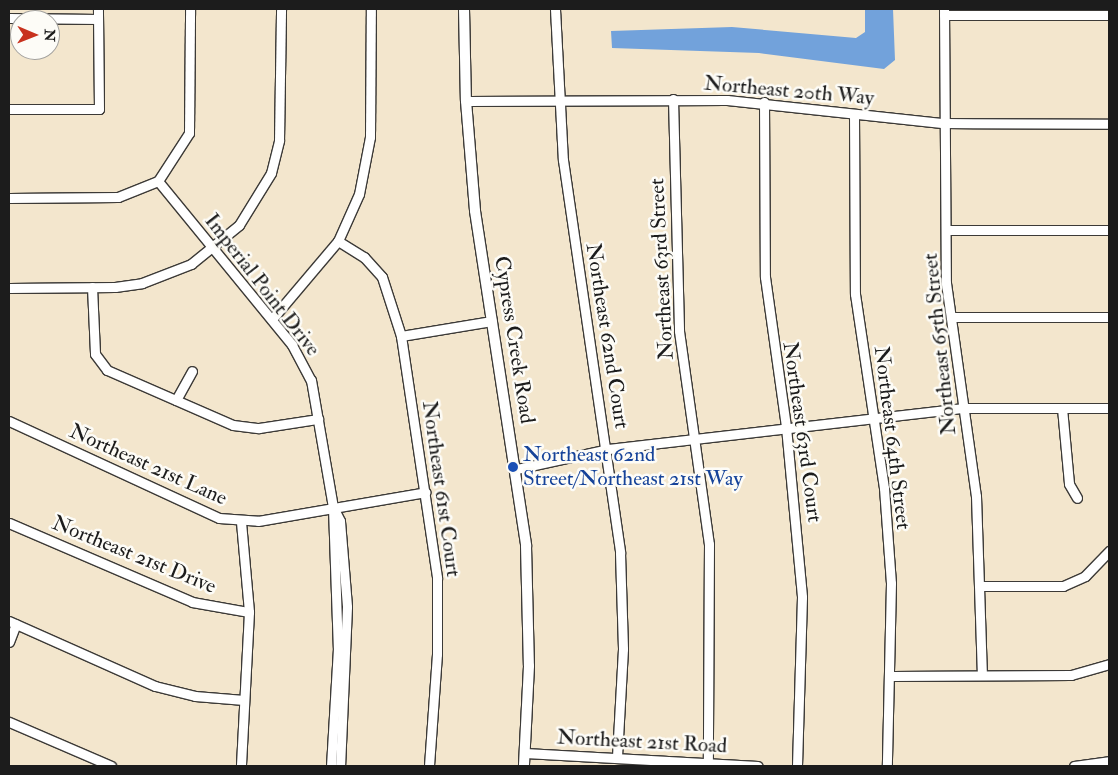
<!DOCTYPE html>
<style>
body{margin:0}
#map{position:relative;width:1118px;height:775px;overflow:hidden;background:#f3e6cd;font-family:"IM FELL Double Pica",serif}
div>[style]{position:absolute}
.water>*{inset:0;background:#72a2db}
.roads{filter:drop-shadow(1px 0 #3c3a37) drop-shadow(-1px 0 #3c3a37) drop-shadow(0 1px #3c3a37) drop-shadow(0 -1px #3c3a37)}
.minor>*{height:9px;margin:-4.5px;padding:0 4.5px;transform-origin:4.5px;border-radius:4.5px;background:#fff}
.tertiary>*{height:10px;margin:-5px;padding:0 5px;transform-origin:5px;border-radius:5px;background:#fff}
.dots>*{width:14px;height:14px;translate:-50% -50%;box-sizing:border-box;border:2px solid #fdfcf7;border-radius:50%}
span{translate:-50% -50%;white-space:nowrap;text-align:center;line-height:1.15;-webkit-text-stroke:5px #fdfcf7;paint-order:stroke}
.street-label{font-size:21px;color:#1c1c1c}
.transit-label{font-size:21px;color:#164399}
.left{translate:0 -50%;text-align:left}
.frame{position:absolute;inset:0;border:10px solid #1c1c1c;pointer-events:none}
.north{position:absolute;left:10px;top:10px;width:50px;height:50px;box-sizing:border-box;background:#fdfcf7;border:1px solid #a3a29f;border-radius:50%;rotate:91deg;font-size:14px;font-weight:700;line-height:20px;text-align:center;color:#1c1c1c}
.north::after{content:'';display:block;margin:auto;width:18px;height:22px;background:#c8321e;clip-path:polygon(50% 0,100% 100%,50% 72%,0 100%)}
</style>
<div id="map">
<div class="water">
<div style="clip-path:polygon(865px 9px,893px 9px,895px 60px,884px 69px,759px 53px,612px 48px,611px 31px,732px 27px,856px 38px,865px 32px)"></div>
</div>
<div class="roads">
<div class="minor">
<div style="left:555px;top:9px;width:151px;rotate:87deg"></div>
<div style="left:563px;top:160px;width:397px;rotate:81.7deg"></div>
<div style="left:620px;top:553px;width:96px;rotate:88.2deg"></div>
<div style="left:623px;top:649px;width:109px;rotate:93.2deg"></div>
<div style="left:944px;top:9px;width:274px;rotate:89.6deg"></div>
<div style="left:946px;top:283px;width:215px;rotate:82deg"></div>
<div style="left:976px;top:496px;width:179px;rotate:88.1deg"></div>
<div style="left:944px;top:15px;width:165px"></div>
<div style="left:9px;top:18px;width:89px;rotate:0.6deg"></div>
<div style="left:673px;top:99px;width:232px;rotate:88.5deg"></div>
<div style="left:679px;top:331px;width:215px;rotate:82deg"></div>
<div style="left:709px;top:544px;width:220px;rotate:90.3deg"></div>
<div style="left:466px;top:101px;width:261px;rotate:-0.2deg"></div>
<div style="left:727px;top:100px;width:218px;rotate:6.1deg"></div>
<div style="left:944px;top:123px;width:165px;rotate:0.3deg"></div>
<div style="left:764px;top:102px;width:175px;rotate:89.7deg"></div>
<div style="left:765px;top:277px;width:151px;rotate:82deg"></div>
<div style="left:786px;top:427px;width:171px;rotate:84.6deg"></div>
<div style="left:802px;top:597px;width:169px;rotate:91.7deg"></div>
<div style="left:9px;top:109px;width:90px"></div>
<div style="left:99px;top:109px;width:100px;rotate:-90.6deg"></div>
<div style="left:854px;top:114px;width:180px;rotate:89.7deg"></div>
<div style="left:855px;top:294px;width:196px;rotate:81.5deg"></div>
<div style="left:884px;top:488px;width:95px;rotate:85.8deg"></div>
<div style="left:891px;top:583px;width:183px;rotate:91.3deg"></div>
<div style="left:158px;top:181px;width:212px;rotate:50.7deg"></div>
<div style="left:292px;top:345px;width:40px;rotate:62deg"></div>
<div style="left:311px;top:380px;width:130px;rotate:80.2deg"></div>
<div style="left:333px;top:508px;width:140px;rotate:88deg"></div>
<div style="left:338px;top:648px;width:118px;rotate:93.4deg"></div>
<div style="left:9px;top:198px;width:109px;rotate:-0.5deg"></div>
<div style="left:118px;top:197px;width:43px;rotate:-21.8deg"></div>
<div style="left:158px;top:181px;width:57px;rotate:-57.1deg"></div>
<div style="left:189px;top:133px;width:124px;rotate:-89.5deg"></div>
<div style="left:946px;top:230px;width:163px"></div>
<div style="left:338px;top:241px;width:31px;rotate:32deg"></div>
<div style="left:364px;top:257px;width:27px;rotate:48deg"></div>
<div style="left:382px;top:277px;width:62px;rotate:72.1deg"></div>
<div style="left:401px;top:336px;width:245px;rotate:81.5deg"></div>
<div style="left:437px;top:578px;width:76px;rotate:90deg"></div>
<div style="left:437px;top:654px;width:112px;rotate:94.1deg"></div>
<div style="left:92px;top:287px;width:67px;rotate:87.4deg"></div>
<div style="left:95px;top:354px;width:20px;rotate:53deg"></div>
<div style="left:107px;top:370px;width:137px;rotate:23.6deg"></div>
<div style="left:233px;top:425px;width:26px;rotate:7deg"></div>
<div style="left:259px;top:428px;width:60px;rotate:-8.7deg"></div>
<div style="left:9px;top:288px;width:106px;rotate:-0.5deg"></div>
<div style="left:115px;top:287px;width:27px;rotate:-8deg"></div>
<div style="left:142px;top:283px;width:53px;rotate:-21.2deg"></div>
<div style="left:191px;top:264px;width:62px;rotate:-39.1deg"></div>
<div style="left:239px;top:225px;width:61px;rotate:-58.4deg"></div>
<div style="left:271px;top:173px;width:34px;rotate:-76deg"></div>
<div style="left:279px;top:140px;width:131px;rotate:-89.1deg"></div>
<div style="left:951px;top:317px;width:158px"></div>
<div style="left:272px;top:319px;width:102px;rotate:-49.8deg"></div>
<div style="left:338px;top:241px;width:51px;rotate:-65.9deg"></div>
<div style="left:359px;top:194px;width:58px;rotate:-79.1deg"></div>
<div style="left:370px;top:137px;width:128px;rotate:-89.6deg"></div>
<div style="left:401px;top:336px;width:92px;rotate:-9.4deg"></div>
<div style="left:176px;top:400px;width:33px;rotate:-61deg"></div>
<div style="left:1062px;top:408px;width:76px;rotate:84.7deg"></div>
<div style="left:1069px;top:484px;width:16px;rotate:60deg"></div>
<div style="left:9px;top:421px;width:231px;rotate:24.8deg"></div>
<div style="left:219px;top:518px;width:39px;rotate:4deg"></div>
<div style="left:258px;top:521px;width:170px;rotate:-9.8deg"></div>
<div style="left:517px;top:469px;width:93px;rotate:-12.4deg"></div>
<div style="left:608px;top:449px;width:358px;rotate:-6.6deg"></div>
<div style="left:964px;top:408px;width:145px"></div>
<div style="left:334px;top:509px;width:13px;rotate:63deg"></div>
<div style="left:340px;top:521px;width:86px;rotate:85.3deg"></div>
<div style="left:347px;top:607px;width:159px;rotate:92.5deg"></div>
<div style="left:241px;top:522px;width:90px;rotate:84.9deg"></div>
<div style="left:249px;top:612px;width:154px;rotate:93deg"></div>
<div style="left:9px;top:523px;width:199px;rotate:23.3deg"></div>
<div style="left:192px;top:602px;width:58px;rotate:10deg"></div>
<div style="left:982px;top:586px;width:81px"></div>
<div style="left:1063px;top:586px;width:24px;rotate:-24deg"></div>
<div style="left:1085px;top:576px;width:35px;rotate:-46deg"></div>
<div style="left:9px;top:621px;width:160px;rotate:24deg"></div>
<div style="left:155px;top:686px;width:41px;rotate:14deg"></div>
<div style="left:195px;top:696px;width:49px;rotate:4.7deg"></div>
<div style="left:9px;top:642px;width:19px;rotate:-69deg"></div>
<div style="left:892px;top:676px;width:179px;rotate:-0.3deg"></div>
<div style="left:1071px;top:675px;width:40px;rotate:-16deg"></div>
<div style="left:9px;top:722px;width:111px;rotate:23.3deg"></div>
<div style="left:525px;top:753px;width:233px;rotate:3.2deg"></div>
<div style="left:1074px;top:766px;width:35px;rotate:-8deg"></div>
</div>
<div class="tertiary">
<div style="left:464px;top:9px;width:92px;rotate:88.8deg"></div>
<div style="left:466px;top:101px;width:110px;rotate:85.3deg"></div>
<div style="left:475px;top:211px;width:339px;rotate:81.3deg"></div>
<div style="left:526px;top:546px;width:120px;rotate:88.6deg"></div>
<div style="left:529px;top:666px;width:100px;rotate:92.9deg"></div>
</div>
</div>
<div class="dots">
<div style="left:513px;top:467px;background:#1a4fb4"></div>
</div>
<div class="street-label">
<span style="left:789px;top:91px;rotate:5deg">Northeast 20th Way</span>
<span style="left:662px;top:269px;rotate:-93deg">Northeast 63rd Street</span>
<span style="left:262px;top:285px;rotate:52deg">Imperial Point Drive</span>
<span style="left:607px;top:336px;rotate:81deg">Northeast 62nd Court</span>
<span style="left:514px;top:340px;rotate:81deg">Cypress Creek Road</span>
<span style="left:940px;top:344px;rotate:-96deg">Northeast 65th Street</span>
<span style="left:802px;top:432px;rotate:82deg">Northeast 63rd Court</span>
<span style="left:892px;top:438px;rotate:83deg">Northeast 64th Street</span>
<span style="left:148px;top:465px;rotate:24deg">Northeast 21st Lane</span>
<span style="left:441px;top:489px;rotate:82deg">Northeast 61st Court</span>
<span style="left:134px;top:555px;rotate:22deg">Northeast 21st Drive</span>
<span style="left:642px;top:742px;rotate:3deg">Northeast 21st Road</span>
</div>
<div class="transit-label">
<span class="left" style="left:523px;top:467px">Northeast 62nd<br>Street/Northeast 21st Way</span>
</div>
<div class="frame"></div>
<div class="north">N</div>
</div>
